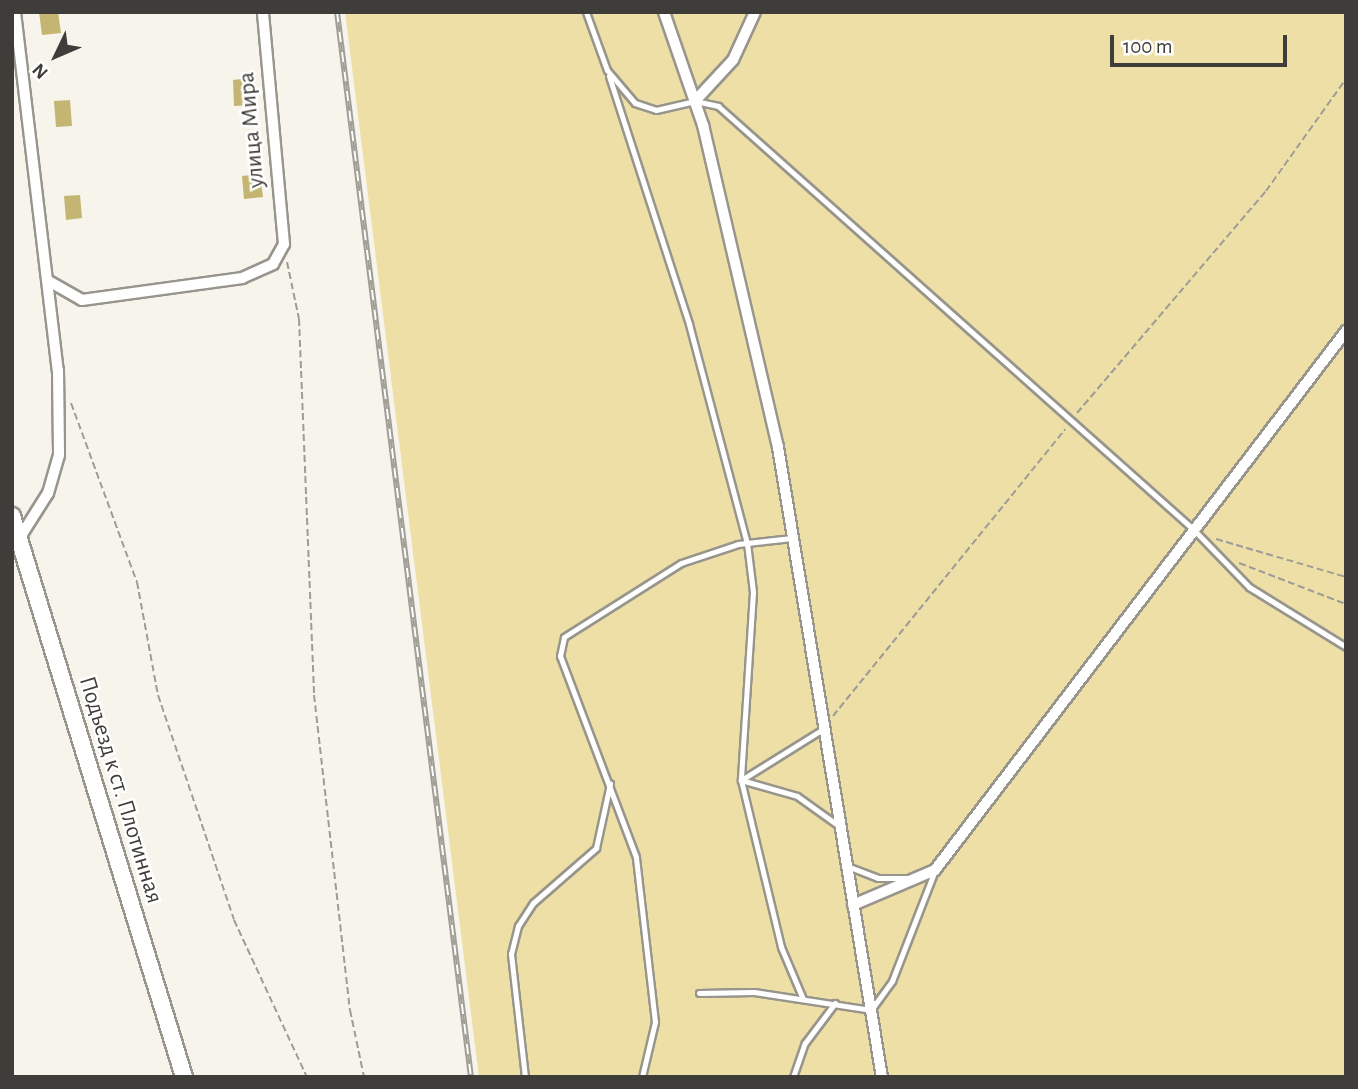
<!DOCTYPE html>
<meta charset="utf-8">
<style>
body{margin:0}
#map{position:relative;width:1358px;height:1089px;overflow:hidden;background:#f7f4eb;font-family:"Alegreya Sans",sans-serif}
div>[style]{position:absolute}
.green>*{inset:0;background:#eedfa7}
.building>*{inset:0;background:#c5b572}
.path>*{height:2px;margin-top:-1px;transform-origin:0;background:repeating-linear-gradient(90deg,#9e9c96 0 7px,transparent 0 10.5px)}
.roads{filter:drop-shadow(2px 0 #97958c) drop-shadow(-2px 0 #97958c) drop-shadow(0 2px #97958c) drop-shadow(0 -2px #97958c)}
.lane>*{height:5px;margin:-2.5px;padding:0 2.5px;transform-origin:2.5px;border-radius:2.5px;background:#fff}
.street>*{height:10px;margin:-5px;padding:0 5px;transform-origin:5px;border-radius:5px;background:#fff}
.secondary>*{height:16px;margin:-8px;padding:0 8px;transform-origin:8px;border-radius:8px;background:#fff}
.rail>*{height:6px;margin-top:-3px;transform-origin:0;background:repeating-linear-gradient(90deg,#fff 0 10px,#a09e97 0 20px);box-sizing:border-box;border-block:2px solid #a09e97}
span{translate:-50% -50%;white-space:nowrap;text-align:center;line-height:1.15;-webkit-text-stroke:5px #fff;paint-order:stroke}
.street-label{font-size:24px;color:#3e3d39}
.frame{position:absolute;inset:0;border:14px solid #3e3d39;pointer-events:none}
.north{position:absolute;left:21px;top:21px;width:70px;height:70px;-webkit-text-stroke:5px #fff;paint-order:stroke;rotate:226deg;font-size:19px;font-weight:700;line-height:28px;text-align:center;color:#3e3d39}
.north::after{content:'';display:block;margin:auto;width:24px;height:32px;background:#3e3d39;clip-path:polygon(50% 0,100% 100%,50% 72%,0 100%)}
.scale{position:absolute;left:1110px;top:35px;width:177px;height:32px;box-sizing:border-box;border:4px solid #3e3d39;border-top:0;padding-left:9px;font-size:21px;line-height:24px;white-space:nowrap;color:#3e3d39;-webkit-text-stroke:5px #fff;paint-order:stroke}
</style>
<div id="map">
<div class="green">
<div style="clip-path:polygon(345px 12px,1346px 12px,1346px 1077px,479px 1077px)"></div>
</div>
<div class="building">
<div style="clip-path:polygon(39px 12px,58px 12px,61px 33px,42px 35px)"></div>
<div style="clip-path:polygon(250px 78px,252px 105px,234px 106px,233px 80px)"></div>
<div style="clip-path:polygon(70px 100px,72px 126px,56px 127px,54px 101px)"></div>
<div style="clip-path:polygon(260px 174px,263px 197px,244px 199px,242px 176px)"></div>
<div style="clip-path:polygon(80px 195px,82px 218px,66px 220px,64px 196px)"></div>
</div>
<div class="path">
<div style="left:287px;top:262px;width:58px;rotate:78.1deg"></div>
<div style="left:299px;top:319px;width:376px;rotate:87.7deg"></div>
<div style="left:314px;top:695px;width:317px;rotate:83.5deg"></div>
<div style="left:350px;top:1010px;width:68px;rotate:78.2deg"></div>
<div style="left:71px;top:403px;width:191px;rotate:69.8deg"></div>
<div style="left:137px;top:582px;width:115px;rotate:79.5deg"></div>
<div style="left:158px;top:695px;width:237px;rotate:71.3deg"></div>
<div style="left:234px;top:920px;width:173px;rotate:65.1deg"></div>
<div style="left:1077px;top:413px;width:292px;rotate:-49.6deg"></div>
<div style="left:1266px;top:191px;width:138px;rotate:-54.5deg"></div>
<div style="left:1216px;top:539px;width:135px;rotate:16.3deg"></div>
<div style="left:1239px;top:563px;width:115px;rotate:21deg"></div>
<div style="left:833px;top:716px;width:369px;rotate:-51deg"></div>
</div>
<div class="roads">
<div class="lane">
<div style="left:586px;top:12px;width:62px;rotate:70.1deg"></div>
<div style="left:607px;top:70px;width:43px;rotate:49.7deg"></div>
<div style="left:635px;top:103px;width:22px;rotate:18deg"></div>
<div style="left:656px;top:110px;width:40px;rotate:-13deg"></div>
<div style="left:695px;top:101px;width:24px;rotate:12deg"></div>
<div style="left:718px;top:106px;width:637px;rotate:41.69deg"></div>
<div style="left:1194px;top:530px;width:79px;rotate:46deg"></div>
<div style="left:1249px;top:587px;width:114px;rotate:31.7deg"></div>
<div style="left:609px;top:76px;width:261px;rotate:72.1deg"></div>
<div style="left:689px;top:324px;width:227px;rotate:75.2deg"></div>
<div style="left:747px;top:543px;width:49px;rotate:83deg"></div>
<div style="left:753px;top:592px;width:188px;rotate:93.7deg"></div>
<div style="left:741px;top:780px;width:172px;rotate:76.5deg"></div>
<div style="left:781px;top:947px;width:56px;rotate:67.1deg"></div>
<div style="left:823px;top:729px;width:97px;rotate:148.1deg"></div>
<div style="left:741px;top:780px;width:58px;rotate:15.9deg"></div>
<div style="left:797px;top:796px;width:52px;rotate:35.5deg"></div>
<div style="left:847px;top:866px;width:33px;rotate:21deg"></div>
<div style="left:878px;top:878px;width:31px"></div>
<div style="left:699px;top:993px;width:55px;rotate:-1deg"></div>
<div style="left:754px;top:992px;width:118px;rotate:8.7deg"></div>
<div style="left:871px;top:1010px;width:36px;rotate:-54deg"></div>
<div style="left:892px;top:981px;width:119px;rotate:-68.8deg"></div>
<div style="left:525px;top:1077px;width:124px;rotate:-96.5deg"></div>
<div style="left:511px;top:954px;width:29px;rotate:-76deg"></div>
<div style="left:518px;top:926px;width:27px;rotate:-57deg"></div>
<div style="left:533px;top:903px;width:84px;rotate:-41.1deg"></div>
<div style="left:596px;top:848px;width:66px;rotate:-77.7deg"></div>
<div style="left:642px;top:1077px;width:57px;rotate:-76.7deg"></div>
<div style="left:655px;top:1022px;width:166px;rotate:-96.6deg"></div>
<div style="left:636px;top:857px;width:215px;rotate:-110.7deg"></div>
<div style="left:560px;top:656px;width:19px;rotate:-78deg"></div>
<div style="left:564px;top:637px;width:138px;rotate:-32.3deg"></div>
<div style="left:681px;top:563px;width:60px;rotate:-18.4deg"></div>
<div style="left:738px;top:544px;width:54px;rotate:-6.3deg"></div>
<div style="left:793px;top:1077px;width:36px;rotate:-71deg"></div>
<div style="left:805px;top:1043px;width:50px;rotate:-53.1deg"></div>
</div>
<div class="street">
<div style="left:15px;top:12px;width:361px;rotate:83.2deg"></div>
<div style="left:58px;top:370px;width:85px;rotate:89.3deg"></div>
<div style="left:59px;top:455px;width:40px;rotate:106deg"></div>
<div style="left:48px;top:493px;width:54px;rotate:122.2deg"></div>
<div style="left:664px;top:12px;width:120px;rotate:71deg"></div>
<div style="left:703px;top:125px;width:331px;rotate:76.9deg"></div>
<div style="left:778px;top:447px;width:639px;rotate:80.63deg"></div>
<div style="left:695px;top:101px;width:56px;rotate:-47.2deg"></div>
<div style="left:733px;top:60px;width:53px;rotate:-65.4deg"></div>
<div style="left:47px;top:280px;width:40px;rotate:29.7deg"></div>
<div style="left:82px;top:300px;width:162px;rotate:-7.8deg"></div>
<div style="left:242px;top:278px;width:34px;rotate:-24deg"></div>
<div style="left:273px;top:264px;width:23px;rotate:-61deg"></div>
<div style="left:284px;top:244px;width:233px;rotate:-95.2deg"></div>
<div style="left:853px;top:905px;width:89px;rotate:-23.1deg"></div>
<div style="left:935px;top:870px;width:678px;rotate:-52.67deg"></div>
</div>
<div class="secondary">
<div style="left:12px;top:516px;width:587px;rotate:72.95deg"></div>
</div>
</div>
<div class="rail">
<div style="left:337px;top:12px;width:1073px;rotate:82.83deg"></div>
</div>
<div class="street-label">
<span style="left:252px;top:130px;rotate:-95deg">улица Мира</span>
<span style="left:120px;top:790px;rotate:73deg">Подъезд к ст. Плотинная</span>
</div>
<div class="frame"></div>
<div class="north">N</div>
<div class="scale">100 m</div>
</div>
